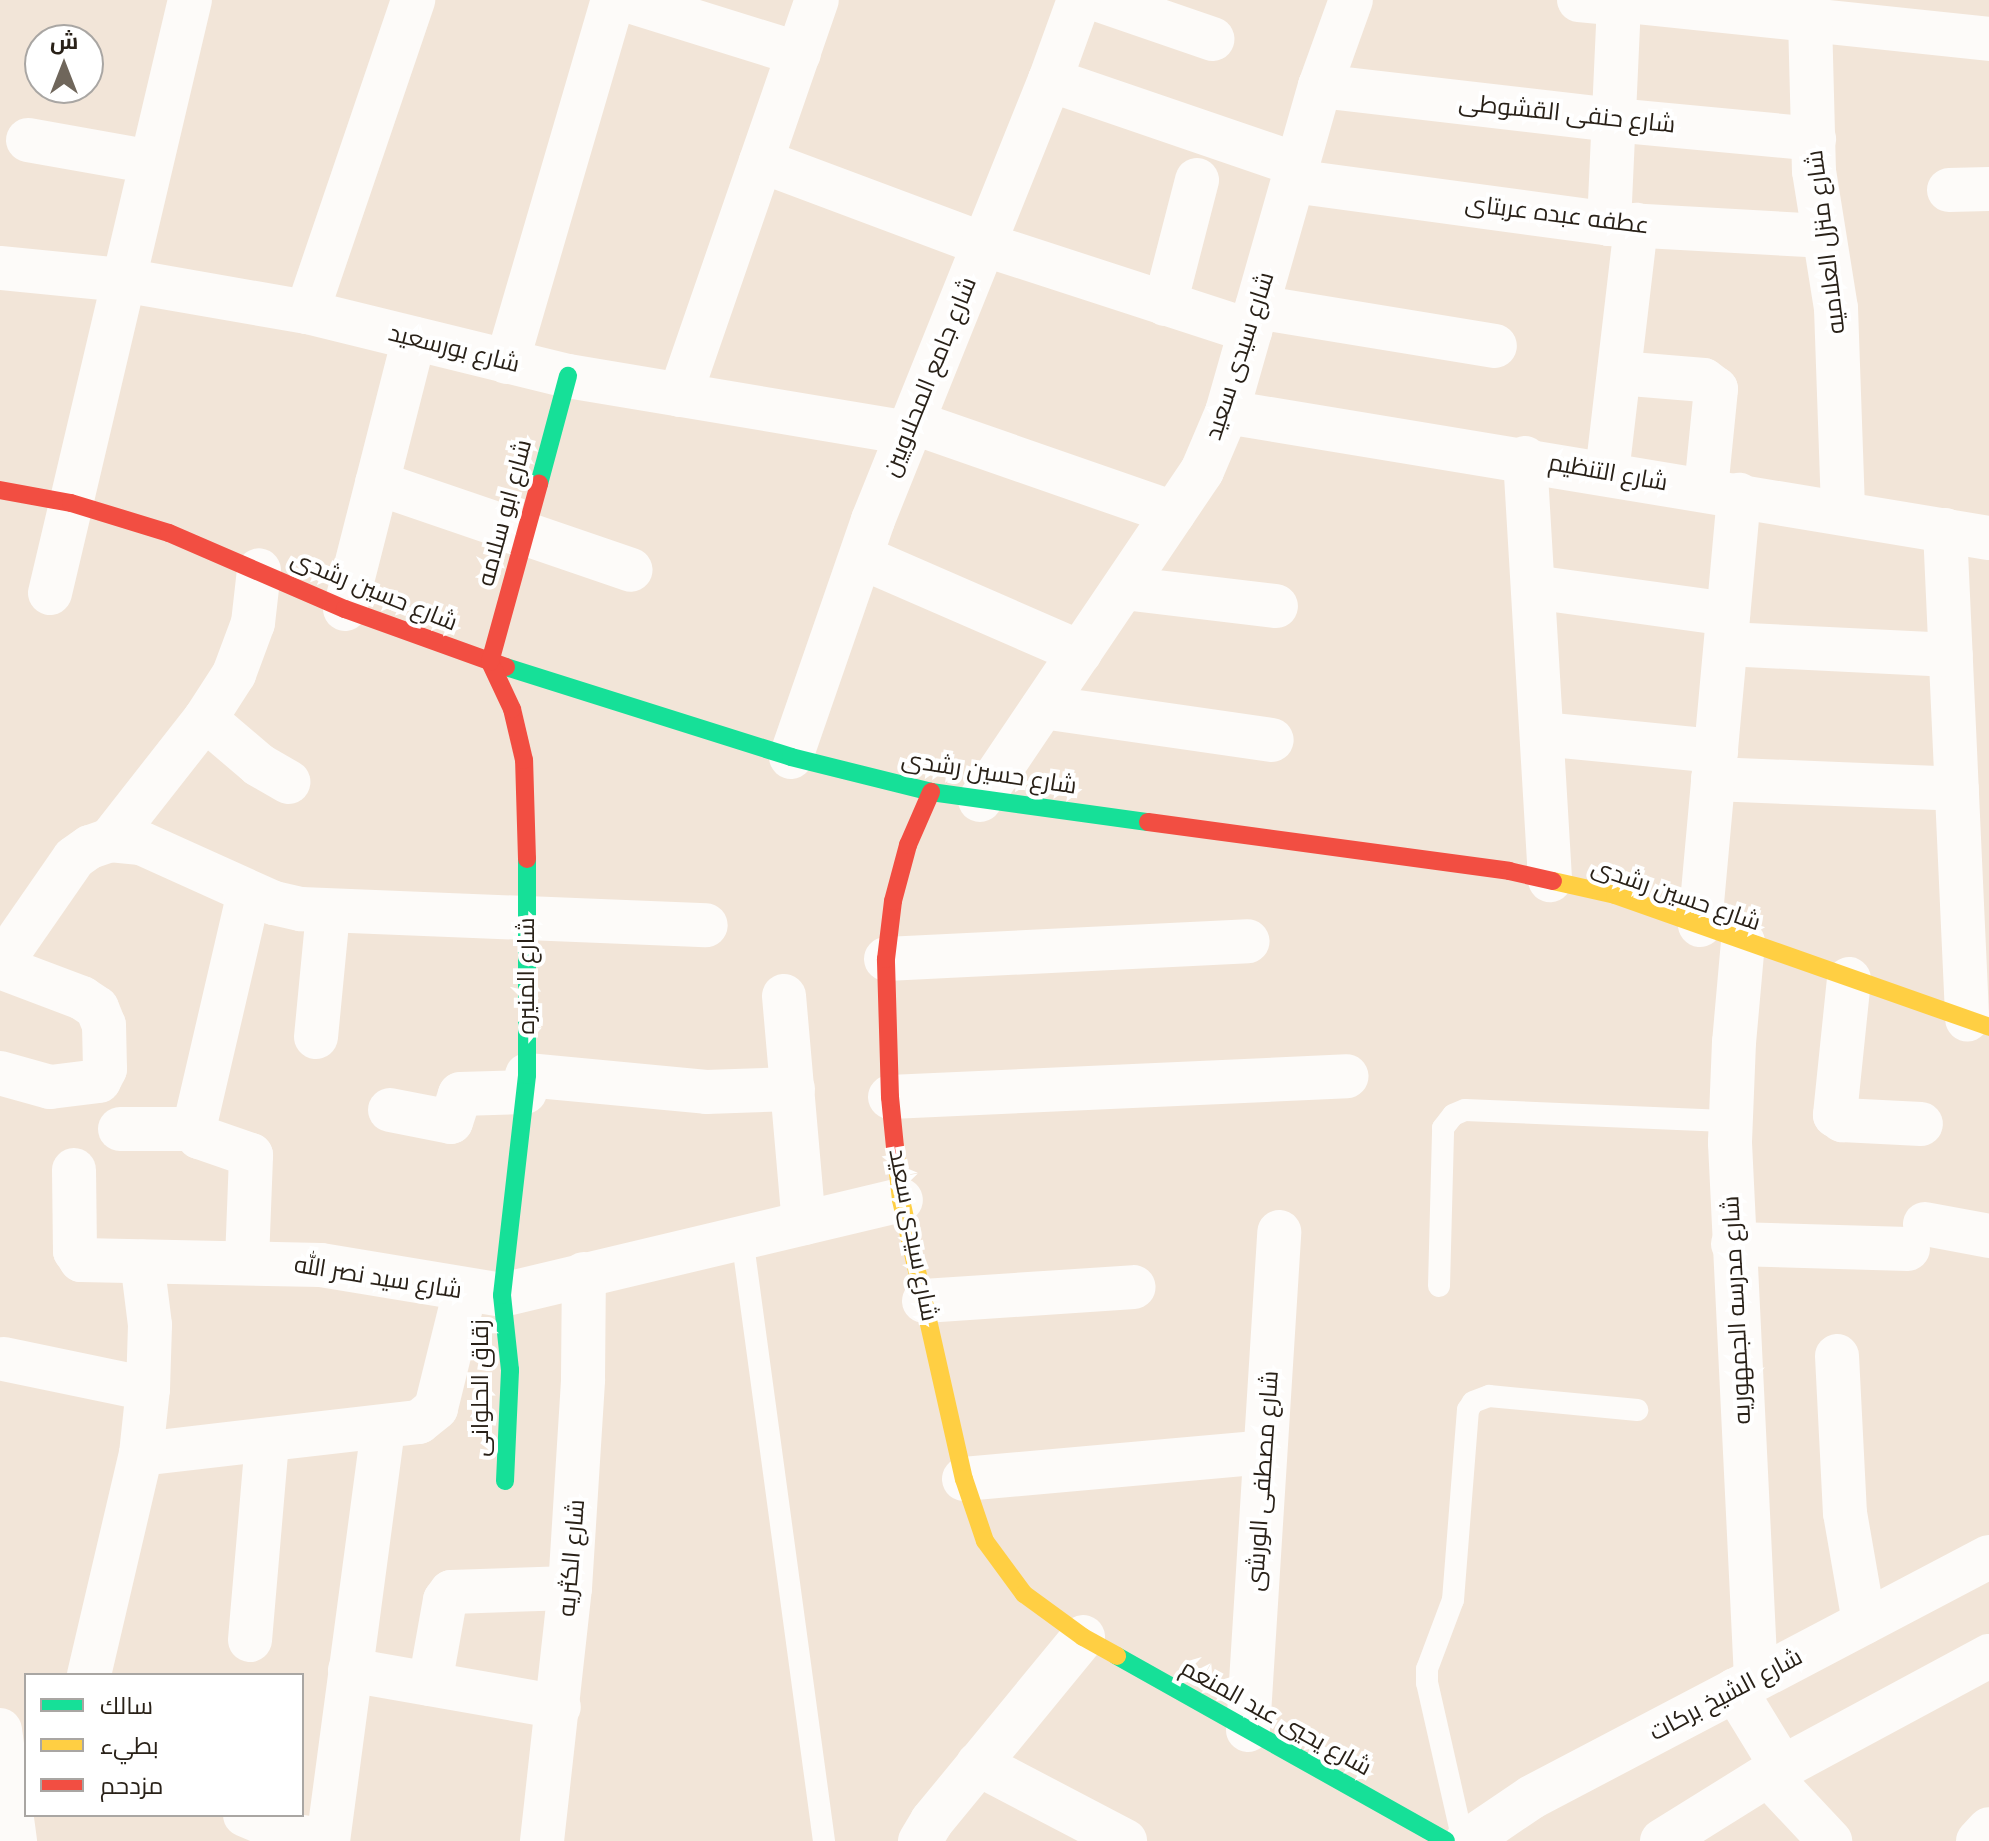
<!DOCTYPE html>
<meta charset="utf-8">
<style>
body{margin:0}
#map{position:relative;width:1989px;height:1841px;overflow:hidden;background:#f2e5d8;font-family:"Roboto Serif",Cairo,serif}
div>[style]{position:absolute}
.lane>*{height:22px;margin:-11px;padding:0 11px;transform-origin:11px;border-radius:11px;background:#fdfbf9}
.street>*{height:44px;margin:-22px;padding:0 22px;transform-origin:22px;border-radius:22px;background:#fdfbf9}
.fast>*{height:18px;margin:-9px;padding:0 9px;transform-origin:9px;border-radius:9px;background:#16e098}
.slow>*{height:18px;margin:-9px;padding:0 9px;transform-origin:9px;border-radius:9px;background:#ffcf43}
.jam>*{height:18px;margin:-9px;padding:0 9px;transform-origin:9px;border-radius:9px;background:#f24e42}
span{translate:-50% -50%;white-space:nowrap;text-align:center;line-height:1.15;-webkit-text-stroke:8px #fff;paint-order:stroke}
.street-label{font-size:24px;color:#292118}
.legend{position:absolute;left:24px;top:1673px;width:280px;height:144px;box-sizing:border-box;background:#fff;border:2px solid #a9a6a3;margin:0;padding:10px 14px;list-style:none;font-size:24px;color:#292118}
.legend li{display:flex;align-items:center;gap:16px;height:40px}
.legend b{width:40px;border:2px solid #a9a6a3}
.north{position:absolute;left:24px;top:24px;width:80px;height:80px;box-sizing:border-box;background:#fff;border:2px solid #a9a6a3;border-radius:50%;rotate:0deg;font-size:22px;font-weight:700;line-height:32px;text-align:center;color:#292118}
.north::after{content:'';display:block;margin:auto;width:28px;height:36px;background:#6f665b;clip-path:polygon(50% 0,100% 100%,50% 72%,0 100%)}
</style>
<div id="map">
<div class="lane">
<div style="left:742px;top:1237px;width:610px;rotate:82.27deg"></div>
<div style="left:1439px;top:1286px;width:158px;rotate:-88.5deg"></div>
<div style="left:1443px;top:1128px;width:16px;rotate:-52deg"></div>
<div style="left:1453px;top:1115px;width:13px;rotate:-23deg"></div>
<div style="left:1465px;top:1110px;width:266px;rotate:2.4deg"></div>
<div style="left:1463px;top:1841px;width:162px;rotate:-102.8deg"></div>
<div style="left:1427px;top:1683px;width:14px;rotate:-90deg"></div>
<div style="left:1427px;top:1669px;width:74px;rotate:-69.4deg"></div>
<div style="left:1453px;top:1600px;width:191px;rotate:-85.5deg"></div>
<div style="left:1468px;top:1410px;width:9px;rotate:-58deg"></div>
<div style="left:1473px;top:1402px;width:17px;rotate:-21deg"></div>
<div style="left:1489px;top:1396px;width:149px;rotate:5.4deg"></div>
</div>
<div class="street">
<div style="left:626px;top:0;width:181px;rotate:17.3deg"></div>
<div style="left:1099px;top:0;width:120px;rotate:19deg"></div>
<div style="left:1579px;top:0;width:40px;rotate:5.7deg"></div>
<div style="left:1619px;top:0;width:372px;rotate:6deg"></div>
<div style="left:1810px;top:19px;width:152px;rotate:88.5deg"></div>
<div style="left:1814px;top:171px;width:139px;rotate:80.9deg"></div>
<div style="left:1836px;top:308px;width:205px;rotate:88deg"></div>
<div style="left:1050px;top:80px;width:262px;rotate:18.9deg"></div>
<div style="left:1320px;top:86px;width:296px;rotate:6.6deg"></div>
<div style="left:1614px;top:120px;width:201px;rotate:5.4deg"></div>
<div style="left:28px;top:140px;width:125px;rotate:10.1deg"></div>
<div style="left:761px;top:161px;width:237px;rotate:20.5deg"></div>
<div style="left:983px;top:244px;width:281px;rotate:18deg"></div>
<div style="left:1293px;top:181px;width:319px;rotate:7.7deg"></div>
<div style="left:1609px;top:224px;width:213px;rotate:3.2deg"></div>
<div style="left:1949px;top:190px;width:40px;rotate:-1.4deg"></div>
<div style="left:1609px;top:224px;width:224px;rotate:-87.4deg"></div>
<div style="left:0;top:268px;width:124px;rotate:5.6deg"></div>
<div style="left:123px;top:280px;width:187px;rotate:9.9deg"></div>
<div style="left:307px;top:312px;width:269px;rotate:13.8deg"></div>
<div style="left:568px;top:376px;width:345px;rotate:9.5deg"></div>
<div style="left:1165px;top:304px;width:128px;rotate:-75.5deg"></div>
<div style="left:1257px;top:307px;width:241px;rotate:9.3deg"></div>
<div style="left:307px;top:312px;width:330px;rotate:-71.2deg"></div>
<div style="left:507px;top:362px;width:377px;rotate:-73.7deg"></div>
<div style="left:1619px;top:373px;width:85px;rotate:4.7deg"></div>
<div style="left:1704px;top:380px;width:15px;rotate:37deg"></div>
<div style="left:1716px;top:389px;width:101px;rotate:95.7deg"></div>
<div style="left:680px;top:395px;width:418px;rotate:-70.9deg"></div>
<div style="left:1227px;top:412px;width:772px;rotate:9.39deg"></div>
<div style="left:912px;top:422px;width:277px;rotate:19.2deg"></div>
<div style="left:1525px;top:458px;width:423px;rotate:86.6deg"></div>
<div style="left:1607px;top:473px;width:250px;rotate:-83.3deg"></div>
<div style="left:377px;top:483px;width:268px;rotate:18.9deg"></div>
<div style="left:1945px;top:530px;width:490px;rotate:87.4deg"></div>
<div style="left:861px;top:557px;width:239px;rotate:23.5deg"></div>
<div style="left:1533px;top:587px;width:197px;rotate:7.9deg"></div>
<div style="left:1124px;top:588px;width:153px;rotate:6.8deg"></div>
<div style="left:50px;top:593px;width:609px;rotate:-76.72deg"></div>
<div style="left:345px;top:609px;width:279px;rotate:-75.7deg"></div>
<div style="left:1726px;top:644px;width:225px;rotate:2.8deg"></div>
<div style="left:1043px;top:707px;width:231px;rotate:8.2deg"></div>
<div style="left:205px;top:719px;width:71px;rotate:40.4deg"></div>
<div style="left:259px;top:765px;width:34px;rotate:30deg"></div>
<div style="left:1542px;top:734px;width:175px;rotate:5.6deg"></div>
<div style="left:791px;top:757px;width:251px;rotate:-70.9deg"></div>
<div style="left:873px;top:520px;width:474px;rotate:-68.1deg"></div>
<div style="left:1050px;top:80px;width:85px;rotate:-70.1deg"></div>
<div style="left:1713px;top:779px;width:244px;rotate:2.3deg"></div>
<div style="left:980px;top:800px;width:397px;rotate:-56deg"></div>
<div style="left:1202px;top:471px;width:64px;rotate:-67deg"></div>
<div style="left:1227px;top:412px;width:339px;rotate:-74.1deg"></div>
<div style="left:1320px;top:86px;width:91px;rotate:-70.2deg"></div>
<div style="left:110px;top:840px;width:154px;rotate:-51.9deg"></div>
<div style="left:205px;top:719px;width:54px;rotate:-57.2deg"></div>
<div style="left:234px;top:674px;width:54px;rotate:-69.6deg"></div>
<div style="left:253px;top:623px;width:53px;rotate:-83.5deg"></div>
<div style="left:1700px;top:925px;width:432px;rotate:-84.8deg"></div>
<div style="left:1743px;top:942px;width:100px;rotate:95.1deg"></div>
<div style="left:1734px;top:1042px;width:101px;rotate:92.3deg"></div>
<div style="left:1730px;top:1143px;width:536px;rotate:87.22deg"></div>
<div style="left:886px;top:959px;width:362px;rotate:-2.8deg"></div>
<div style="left:0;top:965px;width:130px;rotate:-55.3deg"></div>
<div style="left:74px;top:858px;width:19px;rotate:-35deg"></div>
<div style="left:90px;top:847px;width:21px;rotate:-19deg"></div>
<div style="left:110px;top:840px;width:31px;rotate:6deg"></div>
<div style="left:141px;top:843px;width:146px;rotate:24.3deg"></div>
<div style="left:274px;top:903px;width:28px;rotate:13deg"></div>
<div style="left:301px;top:909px;width:405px;rotate:2.3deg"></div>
<div style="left:0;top:967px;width:88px;rotate:20.7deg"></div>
<div style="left:82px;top:998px;width:18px;rotate:34deg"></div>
<div style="left:97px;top:1008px;width:18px;rotate:68deg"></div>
<div style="left:104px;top:1025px;width:44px;rotate:88.7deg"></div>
<div style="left:105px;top:1069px;width:13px;rotate:117deg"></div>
<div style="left:99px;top:1081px;width:49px;rotate:173deg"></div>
<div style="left:50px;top:1087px;width:52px;rotate:-164.4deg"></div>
<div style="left:1849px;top:979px;width:137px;rotate:95.9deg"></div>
<div style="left:1835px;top:1115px;width:9px;rotate:36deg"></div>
<div style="left:1842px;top:1120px;width:79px;rotate:2.9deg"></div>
<div style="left:784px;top:996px;width:228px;rotate:85deg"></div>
<div style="left:316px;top:1037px;width:126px;rotate:-84.5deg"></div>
<div style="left:527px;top:1075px;width:180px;rotate:5.4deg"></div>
<div style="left:706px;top:1092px;width:87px;rotate:-2deg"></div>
<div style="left:890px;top:1097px;width:457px;rotate:-2.6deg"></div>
<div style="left:390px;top:1110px;width:62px;rotate:11.1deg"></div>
<div style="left:451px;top:1122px;width:29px;rotate:-72deg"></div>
<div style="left:460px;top:1094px;width:65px;rotate:-1.8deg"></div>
<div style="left:120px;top:1129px;width:74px"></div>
<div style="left:74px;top:1170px;width:81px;rotate:89.3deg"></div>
<div style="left:75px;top:1251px;width:11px;rotate:56deg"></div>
<div style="left:81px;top:1260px;width:240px;rotate:1.2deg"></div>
<div style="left:321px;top:1265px;width:183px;rotate:9.4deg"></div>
<div style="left:502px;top:1295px;width:410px;rotate:-13.4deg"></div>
<div style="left:1925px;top:1224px;width:65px;rotate:10.6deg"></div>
<div style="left:1733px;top:1244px;width:175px;rotate:1.6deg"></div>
<div style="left:247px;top:1261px;width:106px;rotate:-87.8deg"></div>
<div style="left:251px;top:1155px;width:55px;rotate:-160.9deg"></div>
<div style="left:199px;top:1137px;width:9px;rotate:-122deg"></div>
<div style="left:194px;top:1129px;width:243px;rotate:-76.9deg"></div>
<div style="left:924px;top:1301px;width:210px;rotate:-3.8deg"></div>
<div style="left:1837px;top:1356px;width:157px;rotate:87.1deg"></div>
<div style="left:1845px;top:1513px;width:111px;rotate:80.1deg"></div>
<div style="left:4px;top:1359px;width:147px;rotate:11.8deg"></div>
<div style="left:141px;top:1454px;width:280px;rotate:-6.6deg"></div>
<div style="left:419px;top:1422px;width:22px;rotate:-39deg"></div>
<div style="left:436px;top:1408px;width:121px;rotate:-76.1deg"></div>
<div style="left:964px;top:1479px;width:302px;rotate:-5.1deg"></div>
<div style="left:250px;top:1640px;width:201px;rotate:-85.1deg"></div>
<div style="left:350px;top:1670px;width:212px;rotate:10deg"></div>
<div style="left:89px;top:1675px;width:227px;rotate:-76.8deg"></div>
<div style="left:141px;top:1454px;width:65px;rotate:-83.9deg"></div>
<div style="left:148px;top:1389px;width:64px;rotate:-88.2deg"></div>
<div style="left:150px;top:1325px;width:64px;rotate:-97.1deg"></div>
<div style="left:430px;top:1684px;width:85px;rotate:-79.9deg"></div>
<div style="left:445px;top:1600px;width:10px;rotate:-53deg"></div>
<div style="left:451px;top:1592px;width:119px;rotate:-1.9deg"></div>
<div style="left:1735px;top:1690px;width:90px;rotate:58.6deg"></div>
<div style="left:0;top:1730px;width:112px;rotate:82.3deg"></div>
<div style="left:1248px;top:1730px;width:499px;rotate:-86.4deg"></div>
<div style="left:978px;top:1764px;width:166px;rotate:27.6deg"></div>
<div style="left:1768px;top:1775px;width:91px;rotate:46.8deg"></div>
<div style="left:245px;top:1815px;width:55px;rotate:22.4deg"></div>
<div style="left:296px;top:1836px;width:31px;rotate:9deg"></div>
<div style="left:328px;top:1841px;width:418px;rotate:-82.4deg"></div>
<div style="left:542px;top:1841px;width:255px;rotate:-83.7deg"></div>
<div style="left:570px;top:1588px;width:209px;rotate:-86.4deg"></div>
<div style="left:583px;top:1379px;width:105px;rotate:-89.5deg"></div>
<div style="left:920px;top:1841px;width:23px;rotate:-59deg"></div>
<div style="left:932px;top:1821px;width:238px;rotate:-50.6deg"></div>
<div style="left:1467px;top:1841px;width:78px;rotate:-34.1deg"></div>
<div style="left:1532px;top:1797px;width:516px;rotate:-27.71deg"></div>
<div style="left:1662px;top:1841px;width:125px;rotate:-31.9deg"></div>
<div style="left:1768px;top:1775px;width:251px;rotate:-28.3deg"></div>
<div style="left:1978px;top:1841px;width:16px;rotate:-47deg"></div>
</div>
<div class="fast">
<div style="left:539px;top:484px;width:112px;rotate:-75deg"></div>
<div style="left:506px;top:667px;width:299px;rotate:17.5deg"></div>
<div style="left:791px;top:757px;width:144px;rotate:14deg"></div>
<div style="left:931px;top:792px;width:219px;rotate:7.9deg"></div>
<div style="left:505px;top:1481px;width:111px;rotate:-87.4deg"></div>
<div style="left:510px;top:1370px;width:75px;rotate:-96.1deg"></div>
<div style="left:502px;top:1295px;width:221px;rotate:-83.5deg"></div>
<div style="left:527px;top:1075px;width:216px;rotate:-90deg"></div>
<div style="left:1117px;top:1656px;width:377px;rotate:29.3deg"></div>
</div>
<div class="slow">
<div style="left:1553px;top:881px;width:64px;rotate:12.7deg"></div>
<div style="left:1615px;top:895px;width:397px;rotate:19.4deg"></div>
<div style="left:895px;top:1147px;width:53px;rotate:83.5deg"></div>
<div style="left:901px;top:1200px;width:286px;rotate:77.3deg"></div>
<div style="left:964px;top:1479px;width:65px;rotate:71.3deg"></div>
<div style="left:985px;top:1541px;width:66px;rotate:53.7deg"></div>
<div style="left:1024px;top:1594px;width:73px;rotate:36.1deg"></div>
<div style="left:1083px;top:1637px;width:39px;rotate:29deg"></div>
</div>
<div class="jam">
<div style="left:0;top:490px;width:72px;rotate:10.4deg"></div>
<div style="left:71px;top:503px;width:102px;rotate:17deg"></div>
<div style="left:169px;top:533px;width:192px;rotate:23.4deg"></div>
<div style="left:345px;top:609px;width:171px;rotate:19.8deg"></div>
<div style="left:1148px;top:822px;width:364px;rotate:7.7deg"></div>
<div style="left:1509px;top:871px;width:45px;rotate:12.8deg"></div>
<div style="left:527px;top:859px;width:99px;rotate:-91.7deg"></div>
<div style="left:524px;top:760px;width:52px;rotate:-103.2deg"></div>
<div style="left:512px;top:709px;width:52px;rotate:-115.1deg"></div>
<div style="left:490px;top:662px;width:185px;rotate:-74.6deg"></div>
<div style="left:895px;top:1147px;width:50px;rotate:-95.7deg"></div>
<div style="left:890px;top:1097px;width:138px;rotate:-91.7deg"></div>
<div style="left:886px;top:959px;width:58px;rotate:-83.1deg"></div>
<div style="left:893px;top:901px;width:58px;rotate:-75deg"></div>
<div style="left:908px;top:845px;width:58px;rotate:-66.5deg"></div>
</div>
<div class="street-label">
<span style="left:1567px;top:114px;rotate:6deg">شارع حنفى القشوطى</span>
<span style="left:1557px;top:215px;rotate:7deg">عطفه عبده عربتاى</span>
<span style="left:1826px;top:242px;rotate:-97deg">شارع منزل العلاميه</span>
<span style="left:454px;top:349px;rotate:14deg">شارع بورسعيد</span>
<span style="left:1240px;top:356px;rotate:-72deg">شارع سيدى سعيد</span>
<span style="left:930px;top:377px;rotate:-68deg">شارع جامع المحلاويين</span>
<span style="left:1608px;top:473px;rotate:10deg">شارع التنظيم</span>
<span style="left:505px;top:513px;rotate:-75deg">شارع ابو سلامه</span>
<span style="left:374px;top:591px;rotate:22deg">شارع حسين رشدى</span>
<span style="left:989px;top:773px;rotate:9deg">شارع حسين رشدى</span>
<span style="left:1676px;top:895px;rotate:19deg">شارع حسين رشدى</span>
<span style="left:527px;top:976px;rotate:-90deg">شارع المنيره</span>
<span style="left:913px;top:1235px;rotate:79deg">شارع سيدى سعيد</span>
<span style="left:378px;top:1278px;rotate:9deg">شارع سيد نصر الله</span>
<span style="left:1737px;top:1310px;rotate:-93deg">شارع مدرسه الجمهوريه</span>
<span style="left:481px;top:1388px;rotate:-90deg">زقاق الحلوانى</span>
<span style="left:1263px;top:1481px;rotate:-86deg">شارع مصطفى الورشى</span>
<span style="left:572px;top:1558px;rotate:-85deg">شارع الكثريه</span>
<span style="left:1726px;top:1695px;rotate:-28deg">شارع الشيخ بركات</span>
<span style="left:1276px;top:1718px;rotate:29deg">شارع يحيي عبد المنعم</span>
</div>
<ul class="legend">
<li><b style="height:10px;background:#16e098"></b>سالك</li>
<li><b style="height:10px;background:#ffcf43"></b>بطيء</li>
<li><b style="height:10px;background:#f24e42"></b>مزدحم</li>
</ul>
<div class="north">ش</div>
</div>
